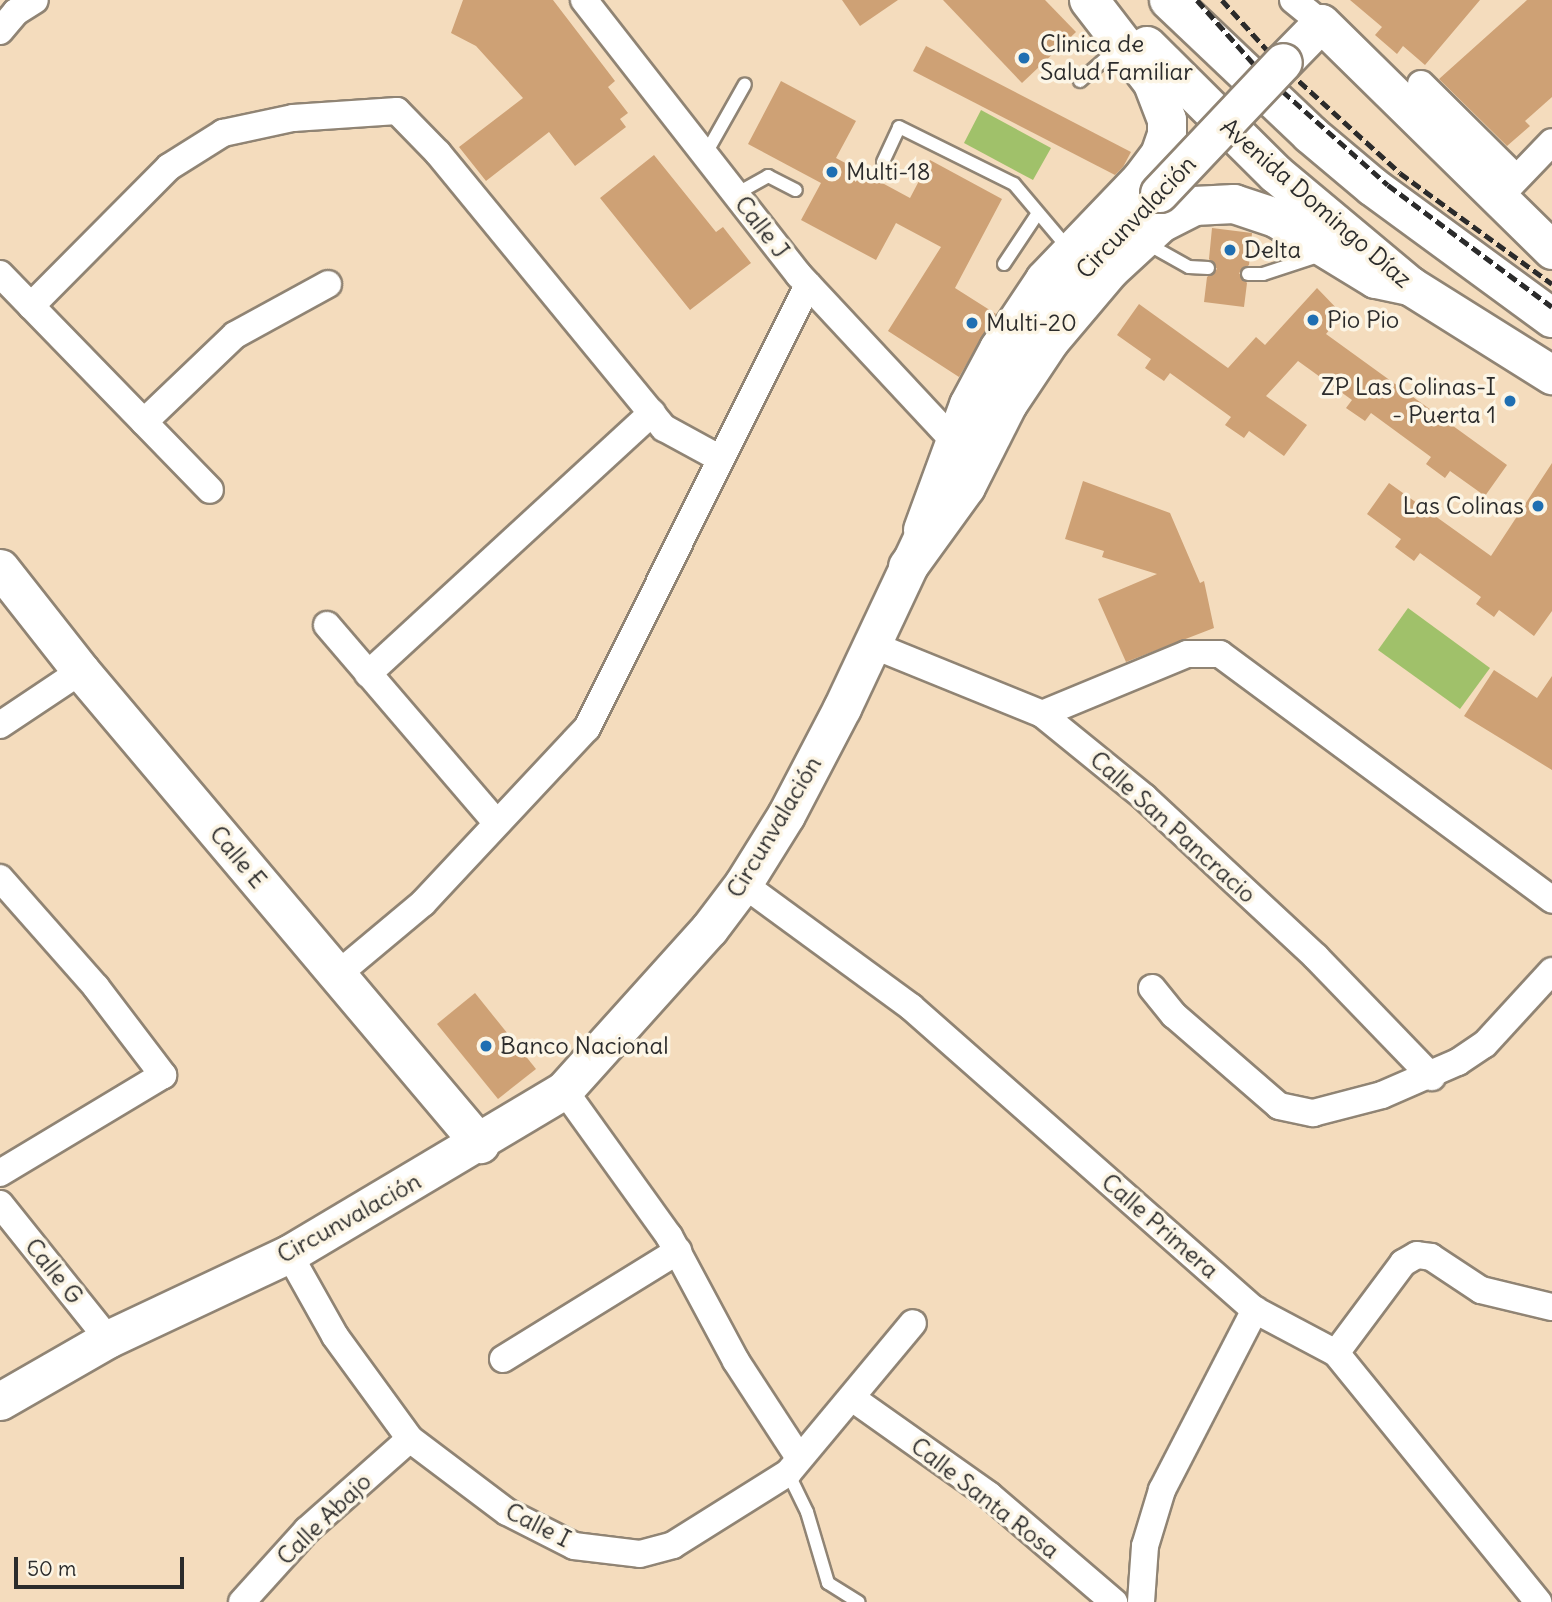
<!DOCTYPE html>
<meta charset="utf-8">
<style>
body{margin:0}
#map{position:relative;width:1552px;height:1602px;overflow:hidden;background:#f4dcbd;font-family:Delius,sans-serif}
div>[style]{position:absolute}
.green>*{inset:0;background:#a0c16a}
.building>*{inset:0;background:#cea175}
.roads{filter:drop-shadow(2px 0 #908474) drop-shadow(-2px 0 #908474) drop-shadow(0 2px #908474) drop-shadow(0 -2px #908474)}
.lane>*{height:12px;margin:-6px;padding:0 6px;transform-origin:6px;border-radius:6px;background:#fff}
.street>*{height:26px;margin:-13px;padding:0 13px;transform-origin:13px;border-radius:13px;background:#fff}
.secondary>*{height:37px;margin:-18.5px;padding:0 18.5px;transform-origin:18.5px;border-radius:18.5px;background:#fff}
.primary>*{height:38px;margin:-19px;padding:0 19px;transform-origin:19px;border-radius:19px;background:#fff}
.rail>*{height:5px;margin-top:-2.5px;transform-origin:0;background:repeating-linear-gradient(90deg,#2b2b2b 0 10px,transparent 0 15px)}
.bridges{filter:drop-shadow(2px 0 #908474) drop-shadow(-2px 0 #908474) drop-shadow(0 2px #908474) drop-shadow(0 -2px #908474)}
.secondary-bridge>*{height:37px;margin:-18.5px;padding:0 18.5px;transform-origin:18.5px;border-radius:18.5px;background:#fff}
.dots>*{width:19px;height:19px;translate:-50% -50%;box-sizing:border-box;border:4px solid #fcf5e5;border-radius:50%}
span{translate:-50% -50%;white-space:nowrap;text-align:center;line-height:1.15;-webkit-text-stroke:7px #fcf5e5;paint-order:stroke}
.poi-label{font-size:24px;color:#2b2b2b}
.left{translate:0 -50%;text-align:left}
.right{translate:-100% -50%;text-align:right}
.street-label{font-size:24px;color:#2b2b2b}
.scale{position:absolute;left:14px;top:1557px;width:170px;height:32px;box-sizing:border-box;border:4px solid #2b2b2b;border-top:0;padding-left:9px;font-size:21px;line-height:24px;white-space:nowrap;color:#2b2b2b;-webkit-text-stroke:5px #fcf5e5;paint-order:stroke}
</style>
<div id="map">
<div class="green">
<div style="clip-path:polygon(981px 110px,1051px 148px,1033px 180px,964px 143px)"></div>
<div style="clip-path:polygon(1408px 608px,1490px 668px,1460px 709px,1378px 650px)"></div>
</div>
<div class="building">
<div style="clip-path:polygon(463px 0,553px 0,615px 81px,608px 87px,628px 113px,620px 119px,626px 127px,575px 166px,549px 132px,486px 181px,459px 147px,523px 98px,476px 46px,451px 33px)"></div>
<div style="clip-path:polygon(842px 0,898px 0,860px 26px)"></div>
<div style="clip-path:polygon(943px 0,1045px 0,1076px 32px,1022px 83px)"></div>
<div style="clip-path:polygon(1350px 0,1480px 0,1425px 65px,1403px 46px,1397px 54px,1375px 35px,1382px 27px)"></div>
<div style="clip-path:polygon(1527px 0,1552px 0,1552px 97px,1525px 121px,1530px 126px,1507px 146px,1439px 79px)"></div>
<div style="clip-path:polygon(926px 46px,1131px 152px,1123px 167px,1115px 175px,913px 71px)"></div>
<div style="clip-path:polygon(781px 81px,856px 121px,836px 158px,910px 198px,930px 160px,1002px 199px,955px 288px,996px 314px,959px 377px,888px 331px,941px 247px,896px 223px,876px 260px,801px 220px,821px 183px,748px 144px)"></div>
<div style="clip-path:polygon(654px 155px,716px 232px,723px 227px,751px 263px,690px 310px,600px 198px)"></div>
<div style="clip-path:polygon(1212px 228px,1252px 233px,1249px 265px,1239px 273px,1247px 283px,1244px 307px,1204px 302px,1207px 277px,1217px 269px,1209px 259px)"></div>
<div style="clip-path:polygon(1317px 288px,1342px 314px,1326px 334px,1507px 465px,1485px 496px,1450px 471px,1445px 478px,1426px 464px,1431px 457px,1371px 413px,1365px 421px,1346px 408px,1352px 400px,1298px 361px,1266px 396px,1307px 425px,1284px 456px,1249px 431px,1244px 438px,1225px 425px,1231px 417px,1170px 373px,1164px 381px,1145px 368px,1151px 359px,1117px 335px,1139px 304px,1228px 368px,1256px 337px,1265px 345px)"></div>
<div style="clip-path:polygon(1552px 463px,1552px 611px,1534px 636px,1499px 610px,1494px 617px,1476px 604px,1481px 597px,1420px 553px,1414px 561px,1395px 547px,1401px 539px,1367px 514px,1389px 483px,1491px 556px)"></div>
<div style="clip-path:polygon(1083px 481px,1170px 513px,1200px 583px,1204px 581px,1214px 628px,1126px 662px,1098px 599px,1157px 574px,1102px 557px,1104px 551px,1065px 539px)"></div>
<div style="clip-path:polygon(1494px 670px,1537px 698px,1552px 676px,1552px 770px,1464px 716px)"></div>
<div style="clip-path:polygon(475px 993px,536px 1069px,498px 1099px,437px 1024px)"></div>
</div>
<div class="roads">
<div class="lane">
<div style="left:1080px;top:81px;width:53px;rotate:-41.2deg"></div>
<div style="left:705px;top:155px;width:81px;rotate:-60.6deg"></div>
<div style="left:883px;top:162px;width:38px;rotate:-65deg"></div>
<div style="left:899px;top:127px;width:128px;rotate:26.4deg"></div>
<div style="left:1014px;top:184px;width:85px;rotate:49.8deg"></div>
<div style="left:736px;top:194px;width:37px;rotate:-29deg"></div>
<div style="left:768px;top:176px;width:31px;rotate:27deg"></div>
<div style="left:1146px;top:243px;width:49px;rotate:29.2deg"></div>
<div style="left:1189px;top:267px;width:19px;rotate:3deg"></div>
<div style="left:1004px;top:264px;width:61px;rotate:-56.3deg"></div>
<div style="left:1248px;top:274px;width:15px"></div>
<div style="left:1263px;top:274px;width:61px;rotate:-18.1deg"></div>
<div style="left:788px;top:1473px;width:43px;rotate:64deg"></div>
<div style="left:807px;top:1512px;width:74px;rotate:73.5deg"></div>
<div style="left:828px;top:1583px;width:36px;rotate:32deg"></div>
</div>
<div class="street">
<div style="left:584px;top:0;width:349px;rotate:52deg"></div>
<div style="left:799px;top:275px;width:229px;rotate:47deg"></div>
<div style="left:1293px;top:0;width:36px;rotate:39deg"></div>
<div style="left:0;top:31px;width:25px;rotate:-50deg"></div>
<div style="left:16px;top:12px;width:22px;rotate:-32deg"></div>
<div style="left:1421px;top:84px;width:134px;rotate:44.7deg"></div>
<div style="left:1504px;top:192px;width:69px;rotate:-46.2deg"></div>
<div style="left:0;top:274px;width:301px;rotate:45.8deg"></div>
<div style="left:31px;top:306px;width:196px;rotate:-45.2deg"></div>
<div style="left:169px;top:167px;width:64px;rotate:-32.2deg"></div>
<div style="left:223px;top:133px;width:72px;rotate:-12.1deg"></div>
<div style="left:293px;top:118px;width:104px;rotate:-3.9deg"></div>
<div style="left:397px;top:111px;width:59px;rotate:45.7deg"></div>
<div style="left:438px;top:153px;width:356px;rotate:50.6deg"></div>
<div style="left:664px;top:428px;width:63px;rotate:28.6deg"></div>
<div style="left:144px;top:422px;width:126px;rotate:-43.7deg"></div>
<div style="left:235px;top:335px;width:106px;rotate:-28.7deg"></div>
<div style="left:327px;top:625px;width:261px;rotate:49.4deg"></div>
<div style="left:870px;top:644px;width:186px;rotate:22.1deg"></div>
<div style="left:1042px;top:714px;width:132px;rotate:39.1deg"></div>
<div style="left:1144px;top:797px;width:235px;rotate:42.9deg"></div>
<div style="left:1316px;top:957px;width:167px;rotate:46deg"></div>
<div style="left:368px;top:674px;width:386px;rotate:-42.6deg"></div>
<div style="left:1042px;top:714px;width:157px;rotate:-22.5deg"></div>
<div style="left:1187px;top:654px;width:33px"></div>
<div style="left:1220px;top:654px;width:413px;rotate:36.5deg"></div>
<div style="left:0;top:725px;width:97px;rotate:-33.7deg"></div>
<div style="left:0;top:878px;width:145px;rotate:48.6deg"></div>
<div style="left:96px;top:987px;width:111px;rotate:52.7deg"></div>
<div style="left:163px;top:1075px;width:190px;rotate:149deg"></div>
<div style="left:743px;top:884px;width:208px;rotate:36.2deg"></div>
<div style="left:911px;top:1007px;width:458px;rotate:41.4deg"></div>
<div style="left:1255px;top:1310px;width:92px;rotate:28deg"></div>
<div style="left:1336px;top:1353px;width:321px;rotate:50.9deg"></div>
<div style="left:337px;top:975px;width:112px;rotate:-39.9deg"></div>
<div style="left:423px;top:903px;width:240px;rotate:-46.9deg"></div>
<div style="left:587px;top:728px;width:495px;rotate:-63.5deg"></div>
<div style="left:1152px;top:988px;width:35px;rotate:51deg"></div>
<div style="left:1174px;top:1015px;width:139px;rotate:40.9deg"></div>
<div style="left:1279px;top:1106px;width:35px;rotate:12deg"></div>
<div style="left:1313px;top:1113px;width:71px;rotate:-14.6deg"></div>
<div style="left:1382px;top:1095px;width:83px;rotate:-23.5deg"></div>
<div style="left:1458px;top:1062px;width:32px;rotate:-34deg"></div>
<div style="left:1485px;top:1044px;width:99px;rotate:-47.5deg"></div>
<div style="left:564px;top:1090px;width:180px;rotate:54.3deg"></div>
<div style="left:669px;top:1236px;width:142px;rotate:61.8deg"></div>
<div style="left:736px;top:1361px;width:113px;rotate:56.9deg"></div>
<div style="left:0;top:1204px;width:173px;rotate:51.3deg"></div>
<div style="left:289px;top:1254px;width:94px;rotate:60.7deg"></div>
<div style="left:335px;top:1336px;width:127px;rotate:53.9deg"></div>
<div style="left:410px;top:1439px;width:121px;rotate:37deg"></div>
<div style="left:507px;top:1512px;width:75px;rotate:26.9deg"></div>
<div style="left:574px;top:1546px;width:66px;rotate:6.9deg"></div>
<div style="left:640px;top:1554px;width:34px;rotate:-15deg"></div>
<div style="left:673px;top:1545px;width:136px;rotate:-32.1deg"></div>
<div style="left:788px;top:1473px;width:195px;rotate:-50.2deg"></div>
<div style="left:1336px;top:1353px;width:112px;rotate:-53.3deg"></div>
<div style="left:1403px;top:1263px;width:16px;rotate:-30deg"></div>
<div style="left:1417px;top:1255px;width:14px;rotate:8deg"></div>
<div style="left:1431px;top:1257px;width:60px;rotate:33.4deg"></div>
<div style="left:1481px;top:1290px;width:73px;rotate:13.5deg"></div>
<div style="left:503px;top:1359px;width:206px;rotate:-31.7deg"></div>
<div style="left:852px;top:1398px;width:168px;rotate:35.3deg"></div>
<div style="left:989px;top:1495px;width:165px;rotate:40.6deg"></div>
<div style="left:242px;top:1602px;width:97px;rotate:-47.9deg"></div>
<div style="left:307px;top:1530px;width:137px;rotate:-41.5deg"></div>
<div style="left:1141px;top:1602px;width:56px;rotate:-85.9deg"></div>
<div style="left:1145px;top:1546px;width:59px;rotate:-73.1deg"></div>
<div style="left:1162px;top:1490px;width:203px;rotate:-62.7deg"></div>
</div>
<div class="secondary">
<div style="left:1283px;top:62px;width:54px;rotate:-45.7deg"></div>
<div style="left:1321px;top:23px;width:324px;rotate:44.5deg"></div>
<div style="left:1013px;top:365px;width:88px;rotate:-55.2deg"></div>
<div style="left:1063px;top:293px;width:139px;rotate:-46.2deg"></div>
<div style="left:0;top:568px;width:131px;rotate:51.8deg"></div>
<div style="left:81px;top:671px;width:619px;rotate:49.85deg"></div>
<div style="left:0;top:1401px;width:125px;rotate:-29.9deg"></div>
<div style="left:108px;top:1339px;width:200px;rotate:-25.2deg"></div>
<div style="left:289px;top:1254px;width:320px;rotate:-30.8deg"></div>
<div style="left:564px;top:1090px;width:217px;rotate:-48deg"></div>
<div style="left:709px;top:929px;width:56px;rotate:-52.9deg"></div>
<div style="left:743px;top:884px;width:81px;rotate:-58.1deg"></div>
<div style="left:786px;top:815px;width:121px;rotate:-62.4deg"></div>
<div style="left:842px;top:708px;width:186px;rotate:-64.8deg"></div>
</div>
<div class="primary">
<div style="left:1169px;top:0;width:195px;rotate:43.5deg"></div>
<div style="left:1310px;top:134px;width:82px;rotate:40.1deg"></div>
<div style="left:1373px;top:187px;width:222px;rotate:36.2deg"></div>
<div style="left:1147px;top:46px;width:182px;rotate:44.8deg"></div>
<div style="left:1276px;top:174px;width:175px;rotate:39.9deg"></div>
<div style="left:1410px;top:286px;width:168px;rotate:32.1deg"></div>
<div style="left:923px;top:530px;width:133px;rotate:-69.8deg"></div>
<div style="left:969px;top:405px;width:64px;rotate:-61.8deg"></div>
<div style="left:999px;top:349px;width:83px;rotate:-56.3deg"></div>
<div style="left:1045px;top:280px;width:139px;rotate:-46.2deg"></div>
<div style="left:1141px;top:180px;width:31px;rotate:-53deg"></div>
<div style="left:1160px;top:155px;width:21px;rotate:-71deg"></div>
<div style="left:1167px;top:135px;width:15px;rotate:-90deg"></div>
<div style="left:1167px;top:120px;width:40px;rotate:-111deg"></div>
<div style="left:1153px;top:83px;width:105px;rotate:-127.6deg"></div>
<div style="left:908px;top:567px;width:99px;rotate:-54.1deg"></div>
<div style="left:966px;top:487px;width:93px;rotate:-63.2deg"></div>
<div style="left:1008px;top:404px;width:76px;rotate:-56.3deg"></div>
<div style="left:1050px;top:341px;width:93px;rotate:-49.8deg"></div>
<div style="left:1110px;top:270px;width:69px;rotate:-42.7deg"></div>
<div style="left:1161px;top:223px;width:37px;rotate:-27deg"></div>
<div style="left:1194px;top:206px;width:40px;rotate:-2.9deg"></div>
<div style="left:1234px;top:204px;width:44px;rotate:18.4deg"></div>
<div style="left:1276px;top:218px;width:117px;rotate:31.4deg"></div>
<div style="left:1376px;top:279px;width:35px;rotate:12deg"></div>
</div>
</div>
<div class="rail">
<div style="left:1197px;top:0;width:95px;rotate:48.4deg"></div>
<div style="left:1260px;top:71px;width:171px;rotate:41.7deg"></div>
<div style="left:1388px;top:185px;width:204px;rotate:36.6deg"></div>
<div style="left:1222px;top:0;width:82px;rotate:48deg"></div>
<div style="left:1277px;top:61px;width:166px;rotate:42.3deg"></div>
<div style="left:1400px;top:173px;width:188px;rotate:36.1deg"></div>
</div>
<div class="bridges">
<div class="secondary-bridge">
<div style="left:1159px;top:193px;width:180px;rotate:-46.6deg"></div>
</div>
</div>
<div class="dots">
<div style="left:1024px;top:58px;background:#1f6fb2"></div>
<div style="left:832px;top:172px;background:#1f6fb2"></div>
<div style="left:1230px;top:250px;background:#1f6fb2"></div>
<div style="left:1313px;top:320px;background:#1f6fb2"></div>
<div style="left:972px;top:323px;background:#1f6fb2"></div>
<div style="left:1510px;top:401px;background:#1f6fb2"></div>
<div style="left:1538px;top:506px;background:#1f6fb2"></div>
<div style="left:486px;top:1046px;background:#1f6fb2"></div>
</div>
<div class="poi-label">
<span class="left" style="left:1040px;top:58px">Clinica de<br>Salud Familiar</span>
<span class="left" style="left:846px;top:172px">Multi-18</span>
<span class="left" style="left:1244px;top:250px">Delta</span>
<span class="left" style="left:1327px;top:320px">Pio Pio</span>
<span class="left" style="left:986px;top:323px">Multi-20</span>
<span class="right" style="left:1496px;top:401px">ZP Las Colinas-I<br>- Puerta 1</span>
<span class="right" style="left:1524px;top:506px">Las Colinas</span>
<span class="left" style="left:500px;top:1046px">Banco Nacional</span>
</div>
<div class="street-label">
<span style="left:1316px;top:203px;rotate:41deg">Avenida Domingo Díaz</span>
<span style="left:1136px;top:217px;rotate:-46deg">Circunvalación</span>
<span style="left:762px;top:227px;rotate:52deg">Calle J</span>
<span style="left:774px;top:827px;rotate:-59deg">Circunvalación</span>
<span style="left:1173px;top:827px;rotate:42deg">Calle San Pancracio</span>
<span style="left:238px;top:857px;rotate:50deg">Calle E</span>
<span style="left:349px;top:1218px;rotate:-29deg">Circunvalación</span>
<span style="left:1160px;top:1226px;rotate:41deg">Calle Primera</span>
<span style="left:54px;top:1271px;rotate:51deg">Calle G</span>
<span style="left:985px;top:1498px;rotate:38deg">Calle Santa Rosa</span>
<span style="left:324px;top:1519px;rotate:-44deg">Calle Abajo</span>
<span style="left:538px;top:1525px;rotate:27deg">Calle I</span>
</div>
<div class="scale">50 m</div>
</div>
